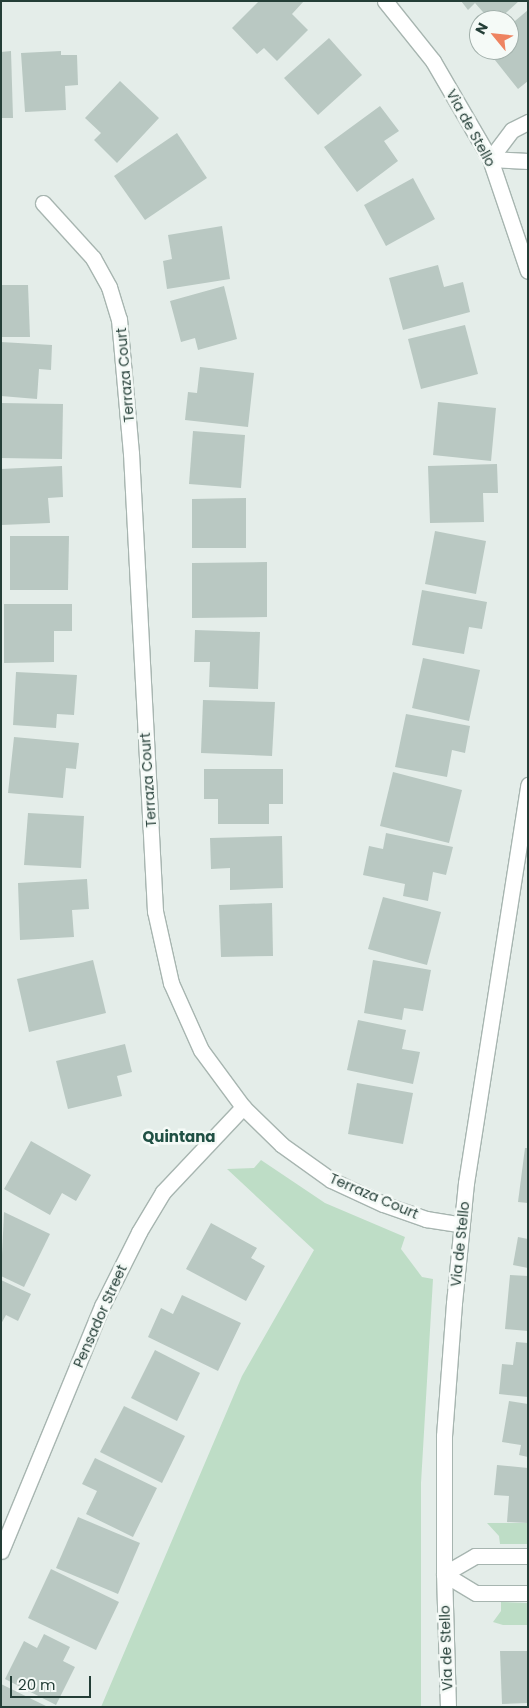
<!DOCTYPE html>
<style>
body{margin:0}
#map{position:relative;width:529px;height:1708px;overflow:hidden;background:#e4ede9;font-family:Poppins,sans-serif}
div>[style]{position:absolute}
.green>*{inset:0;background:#beddc6}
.building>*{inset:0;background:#b9c8c2}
.roads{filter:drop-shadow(1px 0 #a7b5b0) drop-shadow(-1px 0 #a7b5b0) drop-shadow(0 1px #a7b5b0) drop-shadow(0 -1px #a7b5b0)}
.minor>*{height:15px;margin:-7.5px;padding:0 7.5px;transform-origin:7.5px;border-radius:7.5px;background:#fff}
span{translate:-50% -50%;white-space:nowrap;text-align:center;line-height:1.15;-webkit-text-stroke:5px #f5faf7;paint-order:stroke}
.street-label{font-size:14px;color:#243e37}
.neighbourhood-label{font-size:15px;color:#205044;font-weight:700}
.frame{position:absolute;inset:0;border:2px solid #243e37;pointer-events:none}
.north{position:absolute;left:469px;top:10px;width:50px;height:50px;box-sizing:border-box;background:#f5faf7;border:1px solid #a1afaa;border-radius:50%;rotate:298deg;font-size:14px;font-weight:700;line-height:20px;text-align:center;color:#243e37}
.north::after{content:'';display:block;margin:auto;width:18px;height:22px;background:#ee8361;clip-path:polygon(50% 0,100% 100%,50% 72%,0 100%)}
.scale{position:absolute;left:10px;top:1676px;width:81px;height:22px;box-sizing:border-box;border:2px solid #243e37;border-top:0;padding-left:6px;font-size:15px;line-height:18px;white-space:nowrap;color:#243e37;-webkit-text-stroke:4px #f5faf7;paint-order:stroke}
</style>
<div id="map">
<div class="green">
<div style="clip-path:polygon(261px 1160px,325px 1203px,405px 1237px,401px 1249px,422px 1277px,433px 1279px,421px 1483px,421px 1707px,101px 1707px,242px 1376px,314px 1250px,227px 1169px,254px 1168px)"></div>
<div style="clip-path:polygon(487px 1523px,528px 1523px,528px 1544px,500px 1544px,499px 1536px)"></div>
<div style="clip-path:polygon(501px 1602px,528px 1603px,528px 1625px,503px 1625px,493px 1622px,501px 1611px)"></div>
</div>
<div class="building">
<div style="clip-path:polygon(259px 1px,304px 1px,292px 14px,308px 30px,277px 61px,264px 48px,257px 54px,232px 28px)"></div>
<div style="clip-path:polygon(461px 1px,519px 1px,498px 20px,490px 20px,475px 3px,468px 10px)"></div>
<div style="clip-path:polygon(528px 10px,528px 81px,518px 89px,487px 50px,509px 50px,509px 26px)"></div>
<div style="clip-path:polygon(329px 38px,362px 75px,318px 115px,284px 78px)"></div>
<div style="clip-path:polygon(11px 51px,13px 118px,1px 118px,1px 52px)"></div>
<div style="clip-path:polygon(61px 51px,61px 55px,77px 55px,78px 85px,65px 86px,66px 110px,25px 112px,21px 53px)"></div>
<div style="clip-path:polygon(120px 81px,159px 118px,117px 163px,94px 140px,101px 133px,85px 118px)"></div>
<div style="clip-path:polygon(380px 106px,399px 131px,384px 141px,398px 161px,357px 192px,324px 147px)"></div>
<div style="clip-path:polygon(177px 133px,207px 178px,145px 220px,114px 176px)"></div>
<div style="clip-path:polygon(413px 178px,435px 219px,386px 246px,364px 205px)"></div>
<div style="clip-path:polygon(222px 226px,230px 279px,167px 289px,163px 261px,172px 259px,168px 235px)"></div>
<div style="clip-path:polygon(438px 265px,444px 287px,463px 282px,470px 312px,403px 330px,389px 278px)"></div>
<div style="clip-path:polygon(1px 285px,28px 285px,30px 337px,1px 337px)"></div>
<div style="clip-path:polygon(224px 286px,237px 339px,198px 350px,195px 338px,181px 342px,170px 301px)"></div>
<div style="clip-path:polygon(465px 325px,478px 374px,421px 389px,408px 339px)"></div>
<div style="clip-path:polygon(1px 342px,52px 345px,51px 370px,39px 369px,37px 399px,1px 396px)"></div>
<div style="clip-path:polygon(200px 367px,254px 373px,248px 427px,185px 420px,188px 392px,197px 393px)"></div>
<div style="clip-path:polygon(438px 402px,496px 408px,491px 461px,433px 455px)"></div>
<div style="clip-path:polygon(1px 403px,63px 404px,62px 459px,1px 458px)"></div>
<div style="clip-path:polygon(193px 431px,245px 435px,241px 488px,189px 484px)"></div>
<div style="clip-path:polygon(497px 464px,498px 493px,483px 493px,484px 522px,430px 523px,428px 466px)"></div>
<div style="clip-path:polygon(62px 466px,63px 497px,48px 498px,50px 523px,1px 525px,1px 469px)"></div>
<div style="clip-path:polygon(246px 498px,246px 548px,192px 548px,192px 499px)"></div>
<div style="clip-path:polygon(435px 531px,486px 541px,476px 594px,425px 584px)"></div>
<div style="clip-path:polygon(10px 536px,69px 536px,68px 590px,10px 590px)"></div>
<div style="clip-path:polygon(267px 562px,267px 617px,192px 618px,192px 563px)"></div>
<div style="clip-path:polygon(422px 590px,487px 602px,482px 629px,469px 627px,464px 654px,412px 645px)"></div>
<div style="clip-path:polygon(4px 604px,72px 604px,72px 631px,54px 631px,54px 662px,4px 663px)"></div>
<div style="clip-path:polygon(195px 630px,260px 632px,258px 689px,209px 687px,210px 662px,194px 662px)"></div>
<div style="clip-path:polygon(423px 658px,480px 670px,469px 721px,412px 708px)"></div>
<div style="clip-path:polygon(16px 672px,77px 675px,74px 715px,57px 714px,56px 728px,13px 725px)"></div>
<div style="clip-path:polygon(203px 700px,275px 702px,272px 756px,201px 753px)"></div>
<div style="clip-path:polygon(406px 714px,470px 726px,465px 753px,452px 750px,447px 777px,395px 767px)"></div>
<div style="clip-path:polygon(14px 737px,79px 743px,76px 769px,66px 768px,63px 798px,8px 793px)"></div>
<div style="clip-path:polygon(204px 769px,283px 769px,283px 804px,269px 804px,269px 824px,218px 824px,218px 799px,204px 799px)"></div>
<div style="clip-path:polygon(393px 772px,462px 790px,449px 843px,380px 826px)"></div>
<div style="clip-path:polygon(28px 813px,84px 816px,81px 868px,24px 865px)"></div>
<div style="clip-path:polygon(386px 833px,453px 847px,446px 875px,433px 872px,428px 901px,403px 896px,405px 884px,363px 875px,369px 846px,383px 849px)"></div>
<div style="clip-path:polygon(282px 836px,283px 888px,230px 890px,230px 868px,211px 869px,210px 838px)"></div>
<div style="clip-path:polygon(87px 879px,89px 909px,72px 910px,74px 937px,20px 940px,18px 883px)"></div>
<div style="clip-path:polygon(383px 897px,441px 912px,427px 965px,368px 949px)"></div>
<div style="clip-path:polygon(272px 903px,273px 956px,221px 957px,219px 905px)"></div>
<div style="clip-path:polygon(93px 960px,106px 1013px,29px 1032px,17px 979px)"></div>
<div style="clip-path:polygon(373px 960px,431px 970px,423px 1011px,404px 1008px,402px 1020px,364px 1013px)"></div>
<div style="clip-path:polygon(358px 1020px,406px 1030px,402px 1049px,420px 1052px,413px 1084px,347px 1070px)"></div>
<div style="clip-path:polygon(125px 1044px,132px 1072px,117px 1076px,122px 1096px,68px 1109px,56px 1061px)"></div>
<div style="clip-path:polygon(357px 1083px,413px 1093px,403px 1144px,348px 1134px)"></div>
<div style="clip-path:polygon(31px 1141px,91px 1175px,76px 1201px,62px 1193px,50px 1215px,4px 1189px)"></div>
<div style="clip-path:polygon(525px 1148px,528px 1148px,528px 1203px,518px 1202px)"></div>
<div style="clip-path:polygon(4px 1212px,50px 1234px,24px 1287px,1px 1276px)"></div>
<div style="clip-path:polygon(211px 1223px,257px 1248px,251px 1258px,265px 1266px,246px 1301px,186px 1269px)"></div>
<div style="clip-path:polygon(518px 1237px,528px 1239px,528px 1268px,513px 1265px)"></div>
<div style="clip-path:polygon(510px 1275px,528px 1276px,528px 1331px,505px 1329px)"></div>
<div style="clip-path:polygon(1px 1280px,31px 1294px,18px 1321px,6px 1315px,1px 1324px)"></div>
<div style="clip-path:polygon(182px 1295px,241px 1323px,218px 1371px,148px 1337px,161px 1308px,173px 1314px)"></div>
<div style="clip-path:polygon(516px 1342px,528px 1343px,528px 1397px,499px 1394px,502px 1364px,513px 1365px)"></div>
<div style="clip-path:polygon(155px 1350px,200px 1373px,177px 1421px,131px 1398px)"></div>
<div style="clip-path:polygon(509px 1401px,528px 1404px,528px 1457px,519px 1455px,521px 1445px,502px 1442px)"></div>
<div style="clip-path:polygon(124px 1406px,185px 1436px,162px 1483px,100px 1452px)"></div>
<div style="clip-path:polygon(95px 1458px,157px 1488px,133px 1537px,86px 1514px,97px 1491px,82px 1484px)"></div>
<div style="clip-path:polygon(497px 1465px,528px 1468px,528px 1523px,507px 1522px,509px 1496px,494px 1495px)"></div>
<div style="clip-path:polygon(78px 1517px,140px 1543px,118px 1594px,56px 1568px)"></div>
<div style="clip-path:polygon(51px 1569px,119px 1602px,96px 1650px,28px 1618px)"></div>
<div style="clip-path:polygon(44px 1634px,70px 1647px,63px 1661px,75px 1667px,56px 1705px,5px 1679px,24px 1641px,37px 1648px)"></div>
<div style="clip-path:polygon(500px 1651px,528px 1651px,528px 1703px,502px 1704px)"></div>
<div style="clip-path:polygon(1px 1684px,48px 1707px,1px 1707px)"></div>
</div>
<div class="roads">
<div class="minor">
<div style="left:385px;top:1px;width:77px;rotate:51.3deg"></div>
<div style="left:433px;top:61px;width:113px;rotate:59.8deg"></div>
<div style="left:490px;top:159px;width:118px;rotate:71.3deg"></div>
<div style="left:490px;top:159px;width:36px;rotate:-53deg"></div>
<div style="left:512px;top:130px;width:18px;rotate:-27deg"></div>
<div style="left:490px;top:159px;width:38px;rotate:3deg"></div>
<div style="left:43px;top:203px;width:74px;rotate:47.7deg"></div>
<div style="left:93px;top:258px;width:33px;rotate:61deg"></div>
<div style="left:109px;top:287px;width:34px;rotate:73deg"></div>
<div style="left:119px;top:319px;width:135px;rotate:84.9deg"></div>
<div style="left:131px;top:453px;width:459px;rotate:87deg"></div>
<div style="left:155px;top:911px;width:74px;rotate:77.5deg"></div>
<div style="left:171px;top:983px;width:73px;rotate:65.9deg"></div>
<div style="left:201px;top:1050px;width:71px;rotate:53.6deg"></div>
<div style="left:243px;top:1107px;width:54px;rotate:44.3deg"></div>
<div style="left:282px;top:1145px;width:60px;rotate:35.5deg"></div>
<div style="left:331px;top:1180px;width:57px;rotate:24.8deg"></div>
<div style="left:383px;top:1204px;width:46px;rotate:19.2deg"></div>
<div style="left:426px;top:1219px;width:36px;rotate:9deg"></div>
<div style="left:1px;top:1551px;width:265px;rotate:-67.6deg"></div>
<div style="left:102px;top:1306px;width:83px;rotate:-63.4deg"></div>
<div style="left:139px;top:1232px;width:47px;rotate:-59deg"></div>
<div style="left:163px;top:1192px;width:117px;rotate:-46.7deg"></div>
<div style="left:528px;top:1556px;width:53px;rotate:180deg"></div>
<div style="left:475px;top:1556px;width:36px;rotate:150deg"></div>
<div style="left:444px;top:1574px;width:37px;rotate:31deg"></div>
<div style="left:476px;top:1593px;width:52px"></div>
<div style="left:448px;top:1707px;width:133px;rotate:-91.7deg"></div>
<div style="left:444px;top:1574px;width:138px;rotate:-90deg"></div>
<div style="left:444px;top:1436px;width:133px;rotate:-85.7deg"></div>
<div style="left:454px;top:1303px;width:121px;rotate:-84.3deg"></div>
<div style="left:466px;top:1183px;width:403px;rotate:-81.1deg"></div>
</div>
</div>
<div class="street-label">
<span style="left:471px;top:128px;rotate:61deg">Via de Stello</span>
<span style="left:125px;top:375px;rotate:-95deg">Terraza Court</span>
<span style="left:148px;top:780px;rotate:-94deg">Terraza Court</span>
<span style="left:374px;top:1196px;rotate:23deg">Terraza Court</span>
<span style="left:460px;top:1244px;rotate:-84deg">Via de Stello</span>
<span style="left:100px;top:1316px;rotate:-66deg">Pensador Street</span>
<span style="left:446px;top:1648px;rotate:-92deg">Via de Stello</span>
</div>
<div class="neighbourhood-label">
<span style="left:179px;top:1137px">Quintana</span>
</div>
<div class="frame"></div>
<div class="north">N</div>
<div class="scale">20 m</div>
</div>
